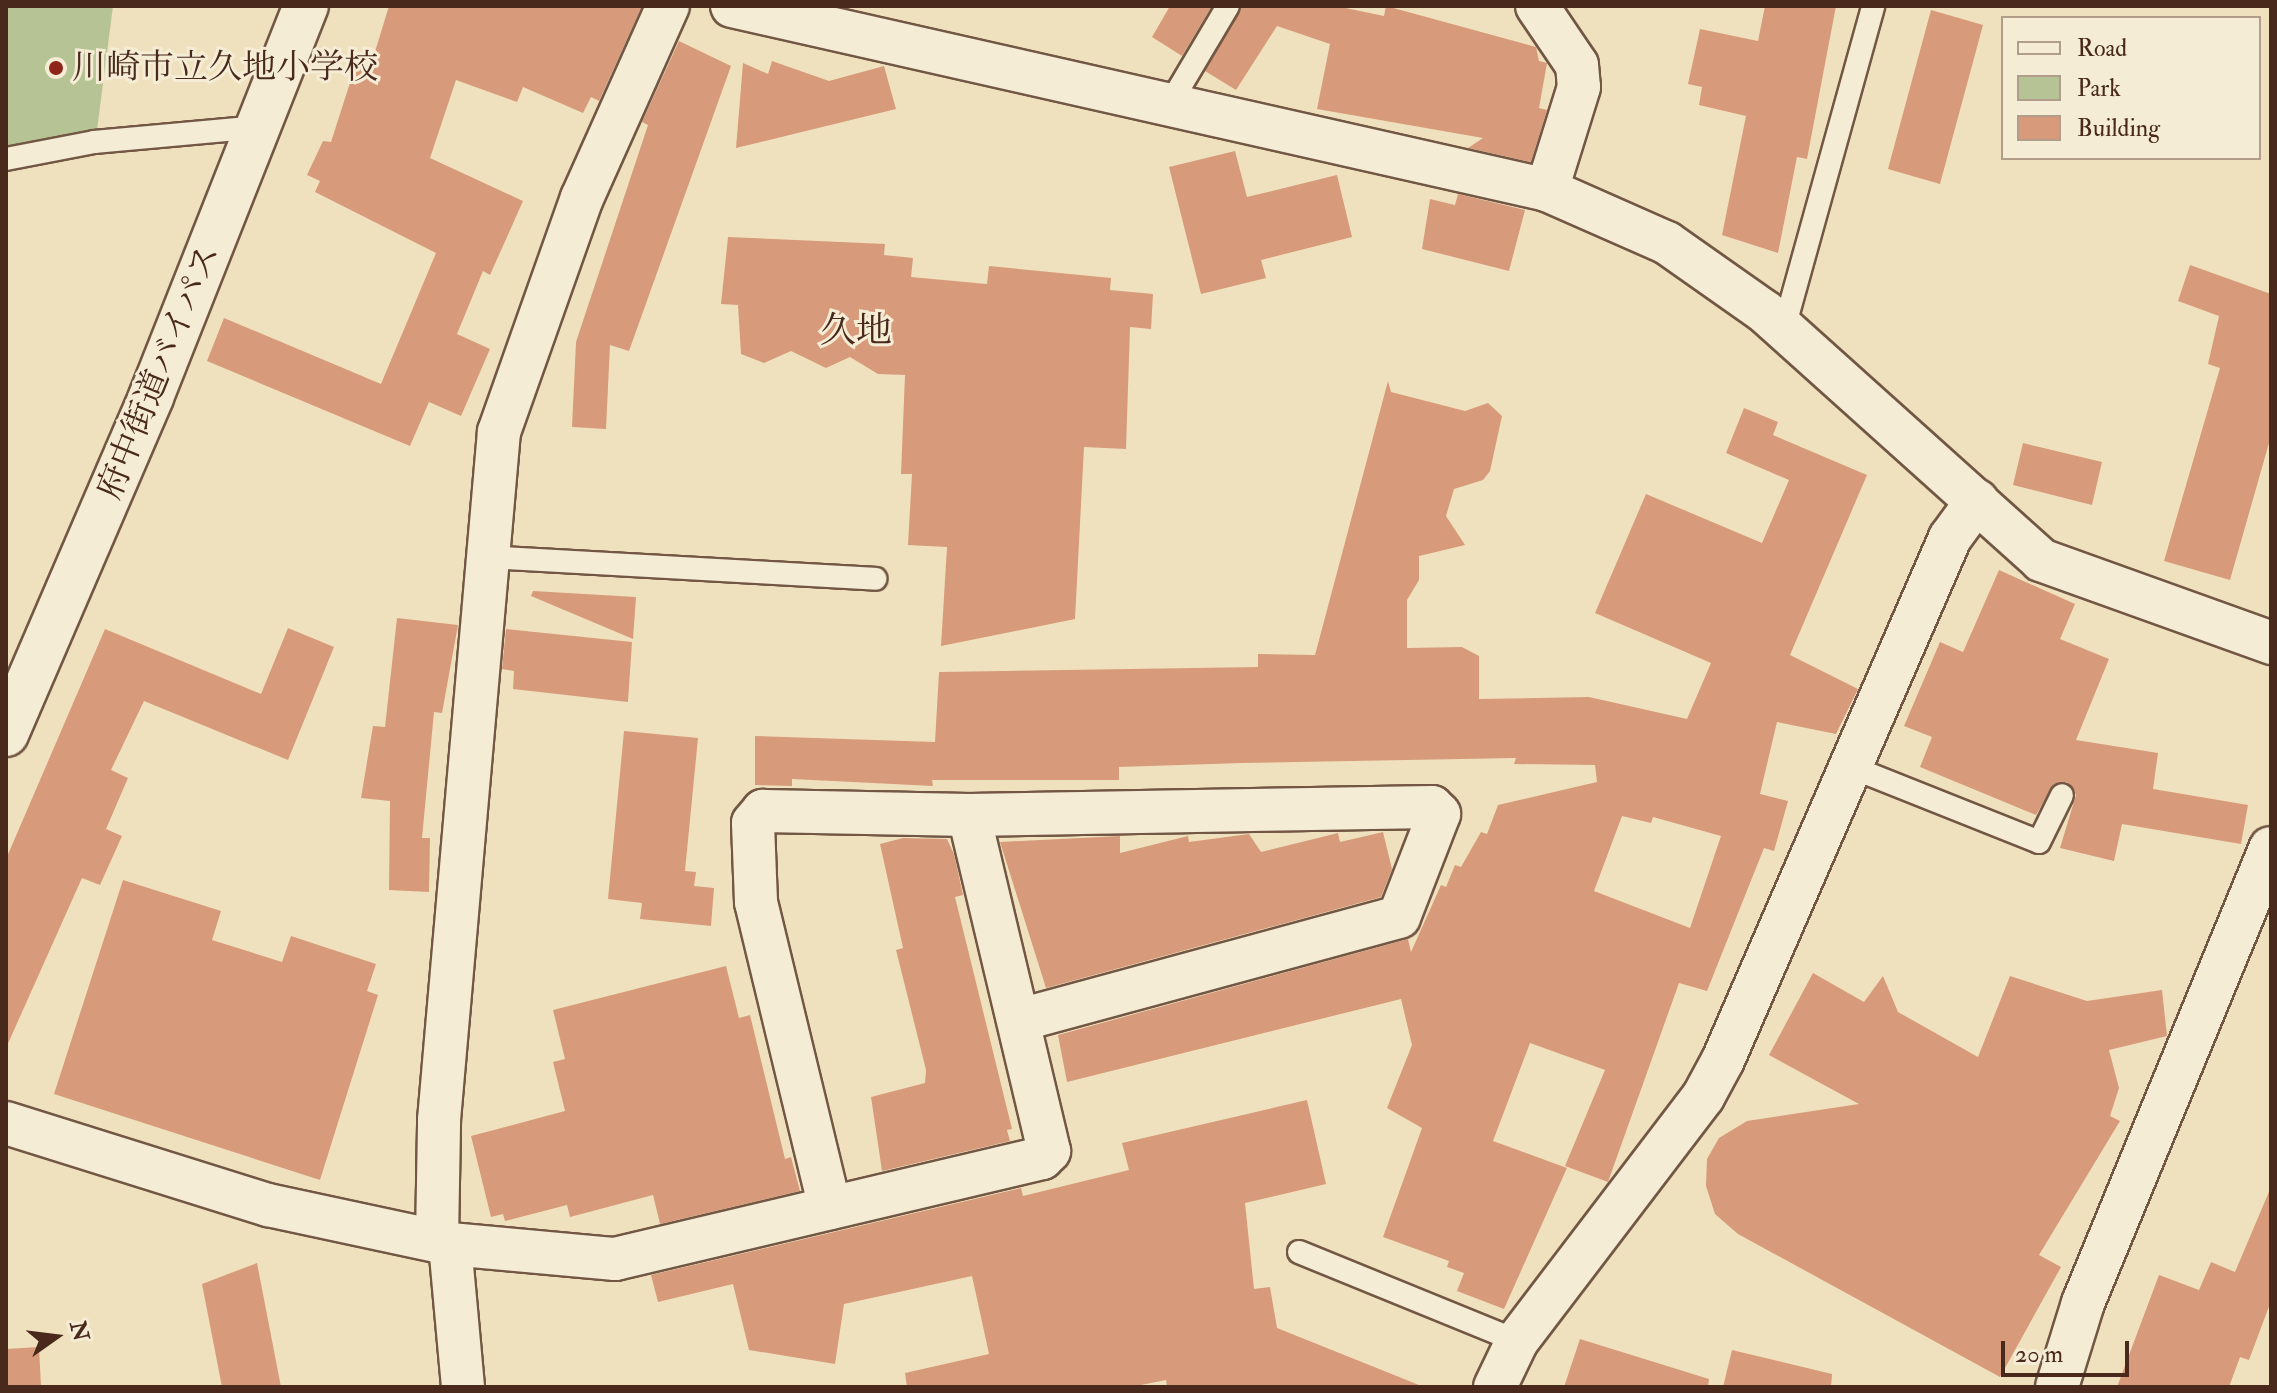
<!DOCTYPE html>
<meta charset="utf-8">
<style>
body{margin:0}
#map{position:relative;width:2277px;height:1393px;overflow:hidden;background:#f0e1be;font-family:"IM FELL Double Pica","Noto Serif JP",serif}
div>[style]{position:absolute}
.green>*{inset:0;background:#b6c394}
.building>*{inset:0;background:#d79b7b}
.roads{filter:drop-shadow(2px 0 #725744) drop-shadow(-2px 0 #725744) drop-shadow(0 2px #725744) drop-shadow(0 -2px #725744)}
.service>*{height:22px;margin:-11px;padding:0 11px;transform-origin:11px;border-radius:11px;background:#f5ecd5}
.minor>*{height:42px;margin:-21px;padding:0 21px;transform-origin:21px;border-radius:21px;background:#f5ecd5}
.tertiary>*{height:44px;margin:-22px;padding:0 22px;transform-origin:22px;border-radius:22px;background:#f5ecd5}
.dots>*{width:22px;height:22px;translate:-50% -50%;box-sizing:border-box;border:4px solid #f5ecd5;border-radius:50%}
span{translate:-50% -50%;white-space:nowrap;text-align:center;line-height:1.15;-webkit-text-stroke:6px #f5ecd5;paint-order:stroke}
.poi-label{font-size:34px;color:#48291c}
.left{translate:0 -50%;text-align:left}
.street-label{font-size:34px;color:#48291c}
.neighbourhood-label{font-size:36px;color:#48291c}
.frame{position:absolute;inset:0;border:8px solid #48291c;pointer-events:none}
.legend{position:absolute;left:2001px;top:16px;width:260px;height:144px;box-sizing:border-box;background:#f5ecd5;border:2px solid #b09e8b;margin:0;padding:10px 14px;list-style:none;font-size:24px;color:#48291c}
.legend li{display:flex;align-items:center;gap:16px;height:40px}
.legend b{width:40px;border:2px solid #b09e8b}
.north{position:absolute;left:16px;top:1297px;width:80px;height:80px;-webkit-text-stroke:6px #f5ecd5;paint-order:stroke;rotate:76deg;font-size:22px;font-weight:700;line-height:32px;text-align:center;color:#48291c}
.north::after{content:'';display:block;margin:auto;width:28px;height:36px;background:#48291c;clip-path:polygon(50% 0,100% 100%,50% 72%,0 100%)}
.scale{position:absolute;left:2001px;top:1341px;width:128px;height:36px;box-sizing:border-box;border:4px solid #48291c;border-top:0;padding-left:10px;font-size:24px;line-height:28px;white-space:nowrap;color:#48291c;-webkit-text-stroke:6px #f5ecd5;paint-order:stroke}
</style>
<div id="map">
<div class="green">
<div style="clip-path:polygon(6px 6px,113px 6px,97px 130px,6px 148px)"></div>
</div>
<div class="building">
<div style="clip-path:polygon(389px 6px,642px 6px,599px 101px,591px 97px,583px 113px,523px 87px,517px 102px,456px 80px,430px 158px,523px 201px,490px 275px,483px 271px,457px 334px,490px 349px,461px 416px,429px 402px,410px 446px,207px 361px,224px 318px,381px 384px,436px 253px,315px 192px,320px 181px,307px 175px,323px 141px,331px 142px,356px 64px,370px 68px)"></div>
<div style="clip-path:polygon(1170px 6px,1212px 6px,1182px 56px,1152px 37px)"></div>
<div style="clip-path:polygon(1242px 6px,1336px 6px,1384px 16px,1386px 6px,1536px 47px,1539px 61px,1547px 63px,1539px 108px,1547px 110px,1531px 162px,1468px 148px,1483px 138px,1317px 109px,1330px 44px,1277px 26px,1236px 90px,1205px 71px)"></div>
<div style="clip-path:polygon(1765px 6px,1836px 6px,1807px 159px,1797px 157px,1778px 253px,1722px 235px,1746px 116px,1699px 105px,1702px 87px,1688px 84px,1700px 29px,1758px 41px)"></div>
<div style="clip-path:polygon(1931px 10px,1983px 25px,1940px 184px,1888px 169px)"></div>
<div style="clip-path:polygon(679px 41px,731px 66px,629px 351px,610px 345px,606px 429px,572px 427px,576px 342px,648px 125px,642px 122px)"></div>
<div style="clip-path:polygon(772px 61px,829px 81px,884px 66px,896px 109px,736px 148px,743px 63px,768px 74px)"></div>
<div style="clip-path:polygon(1235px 151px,1247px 197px,1337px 175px,1352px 237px,1261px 260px,1266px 278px,1201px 294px,1169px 167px)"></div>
<div style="clip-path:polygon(1458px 194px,1525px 210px,1509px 271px,1422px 249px,1430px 199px,1455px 205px)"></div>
<div style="clip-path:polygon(728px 237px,885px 244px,884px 255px,913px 258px,911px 277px,987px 284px,989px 266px,1111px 278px,1110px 290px,1153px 294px,1151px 329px,1130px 327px,1126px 449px,1084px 447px,1075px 619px,941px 646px,947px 547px,908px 545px,912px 474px,901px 474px,905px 375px,878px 374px,850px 357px,826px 368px,791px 351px,764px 363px,741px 354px,738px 305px,721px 304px)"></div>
<div style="clip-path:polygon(2190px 265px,2271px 294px,2271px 436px,2230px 580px,2164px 561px,2220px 368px,2208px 364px,2219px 316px,2178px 301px)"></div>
<div style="clip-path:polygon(evenodd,1388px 381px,1391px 392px,1465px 411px,1488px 403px,1502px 416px,1490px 471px,1483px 480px,1454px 489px,1446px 516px,1465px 545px,1419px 556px,1419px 580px,1407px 600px,1407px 648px,1462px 647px,1479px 656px,1479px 699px,1589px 697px,1687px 719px,1711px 663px,1595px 613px,1646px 494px,1762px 543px,1789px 480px,1726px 453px,1744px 408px,1778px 422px,1773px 435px,1867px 475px,1790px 655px,1858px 689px,1836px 734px,1777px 722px,1760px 794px,1788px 801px,1774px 851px,1764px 848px,1707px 991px,1679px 983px,1608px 1182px,1565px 1166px,1605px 1070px,1530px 1043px,1493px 1141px,1567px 1168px,1504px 1309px,1457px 1291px,1464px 1273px,1447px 1267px,1449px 1261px,1383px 1237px,1422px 1128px,1387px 1108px,1412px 1045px,1401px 999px,1067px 1082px,1058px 1035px,1408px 939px,1411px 952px,1441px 885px,1446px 887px,1455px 865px,1461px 867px,1481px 832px,1487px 834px,1498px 805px,1597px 782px,1595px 765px,1514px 764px,1516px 758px,1242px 763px,1119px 767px,1119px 780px,932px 780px,933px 786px,792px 779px,792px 786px,755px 785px,755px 736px,935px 742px,939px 672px,1258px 667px,1258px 654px,1315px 655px,1388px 381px,1622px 816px,1651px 823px,1653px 817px,1721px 836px,1690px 928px,1594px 891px,1622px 816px)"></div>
<div style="clip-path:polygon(2023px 443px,2102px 462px,2092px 505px,2013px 485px)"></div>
<div style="clip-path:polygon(1999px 570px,2075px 604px,2060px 639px,2109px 659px,2076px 740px,2158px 753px,2153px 789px,2248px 805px,2241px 844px,2122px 824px,2114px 861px,2060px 848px,2076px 795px,2067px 782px,2054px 784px,2036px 815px,1920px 767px,1932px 737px,1904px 726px,1940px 642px,1963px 652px)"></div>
<div style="clip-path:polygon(533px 591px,636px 597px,633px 639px,531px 596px)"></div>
<div style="clip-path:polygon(397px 618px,458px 625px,442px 713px,434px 712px,422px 838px,430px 838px,429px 892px,389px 890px,390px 801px,361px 798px,373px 726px,385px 727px)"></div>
<div style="clip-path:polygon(288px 628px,334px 647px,288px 760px,144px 701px,111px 770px,128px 778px,106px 829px,122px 836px,100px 885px,82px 878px,6px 1048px,6px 859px,105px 629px,261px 694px)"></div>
<div style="clip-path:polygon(506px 629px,632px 642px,628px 702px,513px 689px,514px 671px,502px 669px)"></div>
<div style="clip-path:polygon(624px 731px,698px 738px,685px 871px,696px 872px,694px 886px,714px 888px,711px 926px,640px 919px,642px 903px,608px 899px)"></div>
<div style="clip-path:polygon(1383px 832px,1392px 869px,1381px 897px,1046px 988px,1000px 842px,1120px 836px,1120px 853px,1188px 836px,1189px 842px,1249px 834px,1261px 852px,1338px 833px,1340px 842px)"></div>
<div style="clip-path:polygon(903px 838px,947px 839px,954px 854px,963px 895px,955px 897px,1012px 1129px,1007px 1130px,1010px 1141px,882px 1171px,871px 1097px,925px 1083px,926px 1070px,896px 950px,903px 948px,880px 844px)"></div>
<div style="clip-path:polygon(123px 880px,221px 911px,212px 940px,282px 962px,291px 936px,376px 964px,367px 991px,378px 995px,320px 1180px,54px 1094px)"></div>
<div style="clip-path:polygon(726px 966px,739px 1018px,750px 1015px,785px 1159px,791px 1157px,800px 1191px,660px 1224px,653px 1195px,570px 1217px,567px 1205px,505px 1221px,503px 1214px,491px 1217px,471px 1136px,565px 1111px,553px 1062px,565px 1059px,553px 1010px)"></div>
<div style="clip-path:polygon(1813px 973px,1864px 1002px,1883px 976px,1898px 1012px,1978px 1057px,2010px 976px,2087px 1001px,2162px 990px,2167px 1036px,2109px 1050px,2119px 1088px,2110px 1116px,2120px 1121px,2039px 1255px,2061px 1267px,2000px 1377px,1738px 1234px,1715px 1214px,1706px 1186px,1707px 1159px,1719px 1138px,1747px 1121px,1859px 1104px,1769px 1055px)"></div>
<div style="clip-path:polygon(1307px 1100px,1326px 1184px,1245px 1203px,1254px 1289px,1270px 1287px,1277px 1328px,1424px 1387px,1167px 1387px,1166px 1380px,1131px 1387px,907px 1387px,905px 1373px,989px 1354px,972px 1276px,844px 1304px,835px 1364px,749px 1350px,733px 1284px,658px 1302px,651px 1275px,1021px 1188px,1023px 1196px,1129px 1170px,1122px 1143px)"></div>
<div style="clip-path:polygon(2271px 1187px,2271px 1301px,2249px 1360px,2240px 1357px,2229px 1387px,2117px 1387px,2159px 1275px,2199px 1290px,2211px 1262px,2235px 1272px)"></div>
<div style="clip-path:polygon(257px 1263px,281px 1387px,222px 1387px,202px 1284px)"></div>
<div style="clip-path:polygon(1580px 1339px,1709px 1379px,1708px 1387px,1564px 1387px)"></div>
<div style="clip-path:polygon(39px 1347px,41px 1387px,6px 1387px,6px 1349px)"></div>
<div style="clip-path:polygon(1732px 1350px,1832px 1374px,1831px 1387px,1723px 1387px)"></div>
</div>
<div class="roads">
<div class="service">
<div style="left:1168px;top:107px;width:117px;rotate:-59.3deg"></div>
<div style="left:6px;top:159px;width:90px;rotate:-10.9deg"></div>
<div style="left:94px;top:142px;width:166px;rotate:-5.2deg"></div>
<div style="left:1784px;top:328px;width:334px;rotate:-74.5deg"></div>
<div style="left:486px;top:557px;width:390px;rotate:3.2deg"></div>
<div style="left:1851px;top:767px;width:202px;rotate:21.7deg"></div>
<div style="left:2039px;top:842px;width:52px;rotate:-63.9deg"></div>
<div style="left:1299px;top:1252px;width:235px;rotate:22.2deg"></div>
</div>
<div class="minor">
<div style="left:732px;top:6px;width:836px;rotate:12.72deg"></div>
<div style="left:1547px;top:190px;width:131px;rotate:23.8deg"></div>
<div style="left:1667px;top:243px;width:120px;rotate:35.1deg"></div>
<div style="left:1765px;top:312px;width:371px;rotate:41.9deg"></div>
<div style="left:2041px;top:560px;width:245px;rotate:19.8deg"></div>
<div style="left:1537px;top:6px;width:71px;rotate:55.9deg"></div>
<div style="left:1577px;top:65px;width:22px;rotate:85deg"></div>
<div style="left:1579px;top:87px;width:108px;rotate:107.3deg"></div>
<div style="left:6px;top:1123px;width:275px;rotate:17.4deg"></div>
<div style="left:268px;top:1205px;width:186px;rotate:12.1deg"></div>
<div style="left:450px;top:1244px;width:166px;rotate:5.2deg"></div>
<div style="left:615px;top:1259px;width:439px;rotate:-13.3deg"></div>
<div style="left:1042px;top:1158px;width:10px;rotate:-45deg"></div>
<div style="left:1049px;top:1151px;width:345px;rotate:-103.4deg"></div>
<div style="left:830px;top:1208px;width:315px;rotate:-103.6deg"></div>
<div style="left:756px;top:902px;width:79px;rotate:-92.2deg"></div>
<div style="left:753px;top:823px;width:16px;rotate:-50deg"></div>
<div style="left:763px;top:811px;width:206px;rotate:1.1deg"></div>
<div style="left:969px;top:815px;width:463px;rotate:-1deg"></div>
<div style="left:1432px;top:807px;width:10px;rotate:45deg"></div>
<div style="left:1439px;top:814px;width:110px;rotate:111.2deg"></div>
<div style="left:1399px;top:917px;width:393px;rotate:164.8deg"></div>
<div style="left:437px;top:1240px;width:120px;rotate:-89deg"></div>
<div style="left:439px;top:1120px;width:691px;rotate:-85.02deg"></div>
<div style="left:499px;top:432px;width:248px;rotate:-70.5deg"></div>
<div style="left:582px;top:198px;width:210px;rotate:-65.9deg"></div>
<div style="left:450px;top:1244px;width:144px;rotate:84.8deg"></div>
<div style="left:1495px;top:1387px;width:51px;rotate:-64.4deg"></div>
<div style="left:1517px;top:1341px;width:307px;rotate:-52.7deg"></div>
<div style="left:1703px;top:1097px;width:42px;rotate:-61.6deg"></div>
<div style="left:1723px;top:1060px;width:569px;rotate:-66.5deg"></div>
<div style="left:1950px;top:538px;width:46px;rotate:-53.9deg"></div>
<div style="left:2057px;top:1387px;width:88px;rotate:-72.8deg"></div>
<div style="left:2083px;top:1303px;width:492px;rotate:-67.6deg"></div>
</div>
<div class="tertiary">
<div style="left:6px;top:734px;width:367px;rotate:-66.7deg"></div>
<div style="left:151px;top:397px;width:421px;rotate:-68.4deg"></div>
</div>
</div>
<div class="dots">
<div style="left:56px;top:68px;background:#8f2418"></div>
</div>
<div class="poi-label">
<span class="left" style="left:72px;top:68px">川崎市立久地小学校</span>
</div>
<div class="street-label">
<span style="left:159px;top:372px;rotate:-68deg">府中街道バイパス</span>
</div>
<div class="neighbourhood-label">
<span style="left:856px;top:331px">久地</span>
</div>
<div class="frame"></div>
<ul class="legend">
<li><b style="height:10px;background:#f5ecd5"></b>Road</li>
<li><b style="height:22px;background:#b6c394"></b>Park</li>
<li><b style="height:22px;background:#d79b7b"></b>Building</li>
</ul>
<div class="north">N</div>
<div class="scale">20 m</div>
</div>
